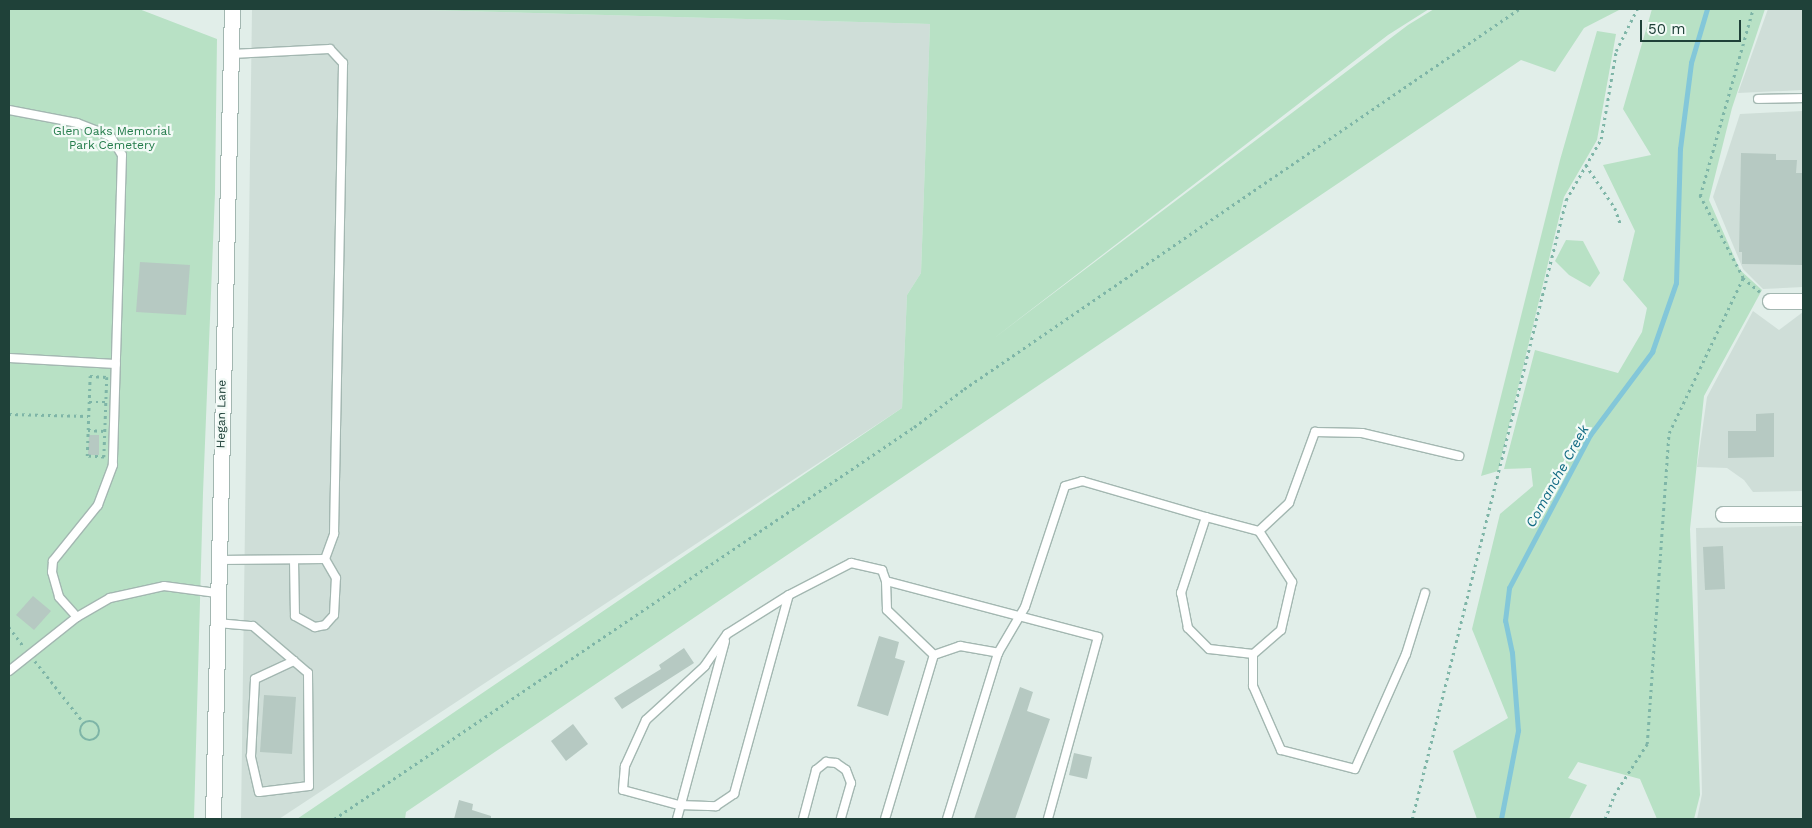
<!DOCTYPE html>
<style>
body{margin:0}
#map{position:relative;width:1812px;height:828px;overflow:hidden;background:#e1eee9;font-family:"Work Sans",sans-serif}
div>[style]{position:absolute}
.built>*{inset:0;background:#cfded8}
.green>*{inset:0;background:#b8e1c5}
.stream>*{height:4.5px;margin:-2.25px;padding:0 2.25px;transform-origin:2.25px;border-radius:2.25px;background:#83c7d9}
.building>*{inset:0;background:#b6c9c2}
.path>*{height:2.5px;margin-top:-1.25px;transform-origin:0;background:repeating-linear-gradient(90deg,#7eb5a7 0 2.5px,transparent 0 6.5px)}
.path>.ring{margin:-1.25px;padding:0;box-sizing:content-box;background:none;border:2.5px solid #7eb5a7;border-radius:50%}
.roads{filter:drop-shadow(1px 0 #a3b7b1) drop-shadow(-1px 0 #a3b7b1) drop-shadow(0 1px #a3b7b1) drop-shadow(0 -1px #a3b7b1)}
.service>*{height:8px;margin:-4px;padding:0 4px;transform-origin:4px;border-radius:4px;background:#fff}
.minor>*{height:15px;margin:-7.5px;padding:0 7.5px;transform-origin:7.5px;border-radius:7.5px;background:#fff}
.tertiary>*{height:15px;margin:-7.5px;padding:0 7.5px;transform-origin:7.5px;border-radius:7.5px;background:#fff}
span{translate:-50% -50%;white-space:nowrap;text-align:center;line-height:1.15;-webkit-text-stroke:4.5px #f2faf6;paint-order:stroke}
.park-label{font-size:12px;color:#247c4b}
.street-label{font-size:12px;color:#1f4139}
.water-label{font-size:14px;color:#126b84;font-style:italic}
.frame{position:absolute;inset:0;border:10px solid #1f4139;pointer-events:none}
.scale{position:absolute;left:1640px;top:20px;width:101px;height:22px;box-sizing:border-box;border:2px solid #1f4139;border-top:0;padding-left:6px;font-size:15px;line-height:18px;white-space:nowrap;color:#1f4139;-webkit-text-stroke:4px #f2faf6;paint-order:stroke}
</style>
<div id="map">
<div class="built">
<div style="clip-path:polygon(252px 9px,390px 9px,930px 24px,921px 273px,907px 295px,902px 408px,279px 819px,241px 819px)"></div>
<div style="clip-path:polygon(1768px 9px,1803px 9px,1803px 90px,1738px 93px)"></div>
<div style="clip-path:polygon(1803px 111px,1803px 287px,1763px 289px,1743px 269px,1713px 197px,1740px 114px)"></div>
<div style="clip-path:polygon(1753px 311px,1779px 330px,1803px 312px,1803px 491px,1753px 492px,1744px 480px,1727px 468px,1697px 467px,1707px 397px)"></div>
<div style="clip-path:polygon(1803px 526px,1803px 819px,1697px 819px,1702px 794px,1696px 528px)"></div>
</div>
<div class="green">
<div style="clip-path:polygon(9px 9px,139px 9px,217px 39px,215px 193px,203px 493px,194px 819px,9px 819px)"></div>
<div style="clip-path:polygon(390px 9px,1429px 9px,1388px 35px,993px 339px,1408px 25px,1434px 9px,1621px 9px,1584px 28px,1555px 72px,1521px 60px,406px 812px,405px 819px,297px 819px,902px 408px,907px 295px,921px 273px,930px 24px)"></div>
<div style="clip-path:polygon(1652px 9px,1765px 9px,1732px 108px,1709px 200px,1740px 270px,1762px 290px,1704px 396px,1690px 529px,1700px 795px,1694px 819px,1657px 819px,1640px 779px,1578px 762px,1568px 778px,1587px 785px,1569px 819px,1477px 819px,1453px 751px,1508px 718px,1472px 629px,1500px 514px,1533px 486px,1531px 468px,1504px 469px,1535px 350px,1618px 373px,1642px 332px,1647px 308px,1623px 280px,1635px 231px,1603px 165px,1651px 155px,1623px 109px)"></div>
<div style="clip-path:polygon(1597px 31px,1616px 34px,1597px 140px,1564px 197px,1498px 471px,1481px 476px,1560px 160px)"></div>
<div style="clip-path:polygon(1566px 240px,1583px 241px,1600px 273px,1590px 287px,1569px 275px,1555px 261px)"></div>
</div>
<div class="stream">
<div style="left:1501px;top:819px;width:90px;rotate:-79.1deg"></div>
<div style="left:1518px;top:731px;width:78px;rotate:-94.4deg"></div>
<div style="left:1512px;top:653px;width:33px;rotate:-102deg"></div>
<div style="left:1505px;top:621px;width:33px;rotate:-83deg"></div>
<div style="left:1509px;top:588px;width:173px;rotate:-62.1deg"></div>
<div style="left:1590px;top:435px;width:104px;rotate:-53.2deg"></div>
<div style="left:1652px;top:352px;width:73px;rotate:-70.8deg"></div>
<div style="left:1676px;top:283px;width:134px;rotate:-88.3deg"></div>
<div style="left:1680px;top:149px;width:87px;rotate:-82.7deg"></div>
<div style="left:1691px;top:63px;width:56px;rotate:-73.5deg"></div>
</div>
<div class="building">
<div style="clip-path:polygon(1741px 153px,1776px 154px,1776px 160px,1797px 160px,1796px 173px,1803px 173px,1803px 265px,1742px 264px,1742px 252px,1739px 252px)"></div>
<div style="clip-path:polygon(140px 262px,190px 265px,186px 315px,136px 312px)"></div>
<div style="clip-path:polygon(1774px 413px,1774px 457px,1728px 458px,1728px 431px,1756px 431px,1756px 414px)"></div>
<div style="clip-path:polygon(89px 435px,99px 435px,99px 455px,88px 455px)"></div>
<div style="clip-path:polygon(1723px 546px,1725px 589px,1705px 590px,1703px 547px)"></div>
<div style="clip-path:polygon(33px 596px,51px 611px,34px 630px,16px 615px)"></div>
<div style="clip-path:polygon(879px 636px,899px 642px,895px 658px,905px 661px,888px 716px,857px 706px)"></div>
<div style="clip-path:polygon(684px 648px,694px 663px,622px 709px,614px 698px,661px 669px,659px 665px)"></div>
<div style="clip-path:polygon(1020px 687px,1033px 692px,1027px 711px,1050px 719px,1015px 819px,974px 819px)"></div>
<div style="clip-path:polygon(264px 695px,296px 697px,292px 754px,260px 752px)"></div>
<div style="clip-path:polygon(573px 724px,588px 744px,566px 761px,551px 741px)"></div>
<div style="clip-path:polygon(1074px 753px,1092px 757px,1087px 779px,1069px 775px)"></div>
<div style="clip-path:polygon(459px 800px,473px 804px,472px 810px,491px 816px,491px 819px,454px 819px)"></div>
</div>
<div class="path">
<div style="left:1586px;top:165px;width:52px;rotate:56deg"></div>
<div style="left:1615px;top:208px;width:18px;rotate:71deg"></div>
<div style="left:1743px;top:278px;width:22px;rotate:39deg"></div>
<div style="left:90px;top:376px;width:17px;rotate:3deg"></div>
<div style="left:107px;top:377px;width:80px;rotate:92.1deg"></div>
<div style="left:104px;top:457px;width:17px;rotate:-177deg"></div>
<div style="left:87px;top:456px;width:80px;rotate:-87.9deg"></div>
<div style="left:89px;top:402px;width:16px"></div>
<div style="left:9px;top:414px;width:79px;rotate:1.5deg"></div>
<div style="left:88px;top:430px;width:16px;rotate:4deg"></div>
<div style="left:9px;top:627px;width:25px;rotate:53deg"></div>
<div style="left:35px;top:661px;width:79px;rotate:51.7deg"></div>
<div class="ring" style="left:80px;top:721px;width:17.5px;height:17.5px"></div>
<div style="left:334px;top:819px;width:700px;rotate:-34.05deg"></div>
<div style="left:914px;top:427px;width:63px;rotate:-37.2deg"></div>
<div style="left:964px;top:389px;width:673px;rotate:-34.4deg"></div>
<div style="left:1412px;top:819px;width:638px;rotate:-76.03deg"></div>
<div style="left:1566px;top:200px;width:70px;rotate:-60.2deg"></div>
<div style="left:1601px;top:139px;width:89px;rotate:-80.3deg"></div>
<div style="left:1616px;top:51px;width:47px;rotate:-63.4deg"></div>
<div style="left:1605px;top:819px;width:26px;rotate:-69deg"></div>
<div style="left:1614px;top:795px;width:61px;rotate:-57.1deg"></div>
<div style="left:1647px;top:744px;width:312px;rotate:-86deg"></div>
<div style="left:1669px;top:433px;width:172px;rotate:-64.5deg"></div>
<div style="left:1743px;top:278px;width:93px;rotate:-117.7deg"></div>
<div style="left:1700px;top:196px;width:194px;rotate:-74.2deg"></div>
</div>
<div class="roads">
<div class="service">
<div style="left:1758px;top:99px;width:45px;rotate:-1.3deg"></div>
<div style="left:9px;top:110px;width:69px;rotate:10.8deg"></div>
<div style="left:77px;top:123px;width:22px;rotate:21deg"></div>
<div style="left:98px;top:131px;width:14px;rotate:25deg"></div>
<div style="left:111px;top:137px;width:21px;rotate:59deg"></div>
<div style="left:122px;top:155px;width:310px;rotate:91.7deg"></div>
<div style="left:113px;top:465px;width:43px;rotate:110.6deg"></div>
<div style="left:98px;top:505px;width:72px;rotate:128.8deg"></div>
<div style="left:53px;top:561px;width:11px;rotate:95deg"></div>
<div style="left:52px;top:572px;width:26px;rotate:74deg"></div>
<div style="left:59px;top:597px;width:27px;rotate:48deg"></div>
<div style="left:9px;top:358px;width:107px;rotate:3.2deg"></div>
<div style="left:1259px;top:531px;width:41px;rotate:-43deg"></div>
<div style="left:1289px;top:503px;width:76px;rotate:-69.9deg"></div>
<div style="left:1315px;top:432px;width:47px;rotate:1.2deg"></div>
<div style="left:1362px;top:433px;width:100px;rotate:13.3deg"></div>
<div style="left:218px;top:560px;width:107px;rotate:-0.5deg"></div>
<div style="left:325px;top:559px;width:27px;rotate:-70deg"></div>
<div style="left:334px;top:534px;width:471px;rotate:-88.9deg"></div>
<div style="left:343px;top:63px;width:19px;rotate:-133deg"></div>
<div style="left:330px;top:49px;width:99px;rotate:177.1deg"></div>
<div style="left:294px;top:560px;width:56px;rotate:89deg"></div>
<div style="left:295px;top:616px;width:23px;rotate:29deg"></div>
<div style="left:315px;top:627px;width:10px;rotate:-11deg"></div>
<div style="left:325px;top:625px;width:13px;rotate:-48deg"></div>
<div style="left:334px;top:615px;width:37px;rotate:-87deg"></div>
<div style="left:336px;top:578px;width:22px;rotate:-120deg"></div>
<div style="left:886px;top:581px;width:219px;rotate:14.8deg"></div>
<div style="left:1098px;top:637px;width:189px;rotate:105.4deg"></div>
<div style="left:789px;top:595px;width:73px;rotate:147.8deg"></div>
<div style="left:727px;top:634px;width:39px;rotate:125deg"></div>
<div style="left:705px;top:666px;width:80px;rotate:137.5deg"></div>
<div style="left:646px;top:720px;width:51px;rotate:114.5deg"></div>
<div style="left:625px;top:766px;width:24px;rotate:95deg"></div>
<div style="left:623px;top:790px;width:58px;rotate:15deg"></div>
<div style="left:679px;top:805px;width:37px;rotate:2deg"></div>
<div style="left:716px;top:806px;width:22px;rotate:-34deg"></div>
<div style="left:734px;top:794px;width:206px;rotate:-74.6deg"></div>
<div style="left:789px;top:595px;width:70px;rotate:-27.3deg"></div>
<div style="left:851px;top:563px;width:32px;rotate:13deg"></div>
<div style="left:882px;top:570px;width:12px;rotate:70deg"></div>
<div style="left:886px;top:581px;width:29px;rotate:88deg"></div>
<div style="left:887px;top:610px;width:65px;rotate:43.8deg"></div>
<div style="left:217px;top:623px;width:36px;rotate:5deg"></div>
<div style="left:253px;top:626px;width:72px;rotate:40.5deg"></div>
<div style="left:308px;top:673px;width:113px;rotate:89.5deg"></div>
<div style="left:309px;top:786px;width:50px;rotate:173.2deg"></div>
<div style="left:259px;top:792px;width:37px;rotate:-103deg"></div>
<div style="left:251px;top:756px;width:77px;rotate:-87deg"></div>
<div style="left:255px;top:679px;width:43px;rotate:-24.8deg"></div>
<div style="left:1253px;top:654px;width:32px;rotate:90deg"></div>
<div style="left:1253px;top:686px;width:70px;rotate:66.4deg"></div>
<div style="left:1281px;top:750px;width:76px;rotate:14.4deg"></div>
<div style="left:1355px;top:769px;width:126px;rotate:-66.1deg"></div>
<div style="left:1406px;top:654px;width:64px;rotate:-72.7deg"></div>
<div style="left:934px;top:655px;width:28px;rotate:-19deg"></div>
<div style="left:960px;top:646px;width:39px;rotate:10deg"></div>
<div style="left:9px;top:671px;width:87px;rotate:-38.5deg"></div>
<div style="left:77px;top:617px;width:38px;rotate:-30deg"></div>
<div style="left:110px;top:598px;width:55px;rotate:-12.5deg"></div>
<div style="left:164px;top:586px;width:53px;rotate:7.5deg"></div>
<div style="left:677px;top:819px;width:184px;rotate:-74.9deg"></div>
<div style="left:803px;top:819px;width:51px;rotate:-75.1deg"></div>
<div style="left:816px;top:770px;width:13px;rotate:-39deg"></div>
<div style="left:826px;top:762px;width:10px;rotate:6deg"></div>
<div style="left:836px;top:763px;width:12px;rotate:35deg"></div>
<div style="left:846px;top:770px;width:14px;rotate:69deg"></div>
<div style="left:851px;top:783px;width:37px;rotate:106deg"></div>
<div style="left:885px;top:819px;width:171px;rotate:-73.4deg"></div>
<div style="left:947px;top:819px;width:174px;rotate:-72.9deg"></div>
<div style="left:998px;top:653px;width:53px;rotate:-59.6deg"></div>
<div style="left:1025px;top:607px;width:127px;rotate:-71.7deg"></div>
<div style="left:1065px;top:486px;width:18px;rotate:-16deg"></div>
<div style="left:1082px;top:481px;width:129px;rotate:16.2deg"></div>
<div style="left:1206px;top:517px;width:55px;rotate:14.8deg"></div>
<div style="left:1259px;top:531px;width:61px;rotate:57.1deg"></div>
<div style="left:1292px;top:582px;width:49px;rotate:102.9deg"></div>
<div style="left:1281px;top:630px;width:37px;rotate:139deg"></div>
<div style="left:1253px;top:654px;width:44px;rotate:-173.5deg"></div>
<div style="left:1209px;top:649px;width:30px;rotate:-135deg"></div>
<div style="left:1188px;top:628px;width:36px;rotate:-101deg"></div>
<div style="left:1181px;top:593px;width:80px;rotate:-71.8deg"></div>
</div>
<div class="minor">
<div style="left:1770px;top:301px;width:33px"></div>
<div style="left:1723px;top:514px;width:80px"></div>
</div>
<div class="tertiary">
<div style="left:213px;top:819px;width:810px;rotate:-88.66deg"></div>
</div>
</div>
<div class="park-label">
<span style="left:112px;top:139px">Glen Oaks Memorial<br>Park Cemetery</span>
</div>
<div class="street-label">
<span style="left:222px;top:414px;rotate:-89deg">Hegan Lane</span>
</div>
<div class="water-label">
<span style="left:1557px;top:476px;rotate:-61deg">Comanche Creek</span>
</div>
<div class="frame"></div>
<div class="scale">50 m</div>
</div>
